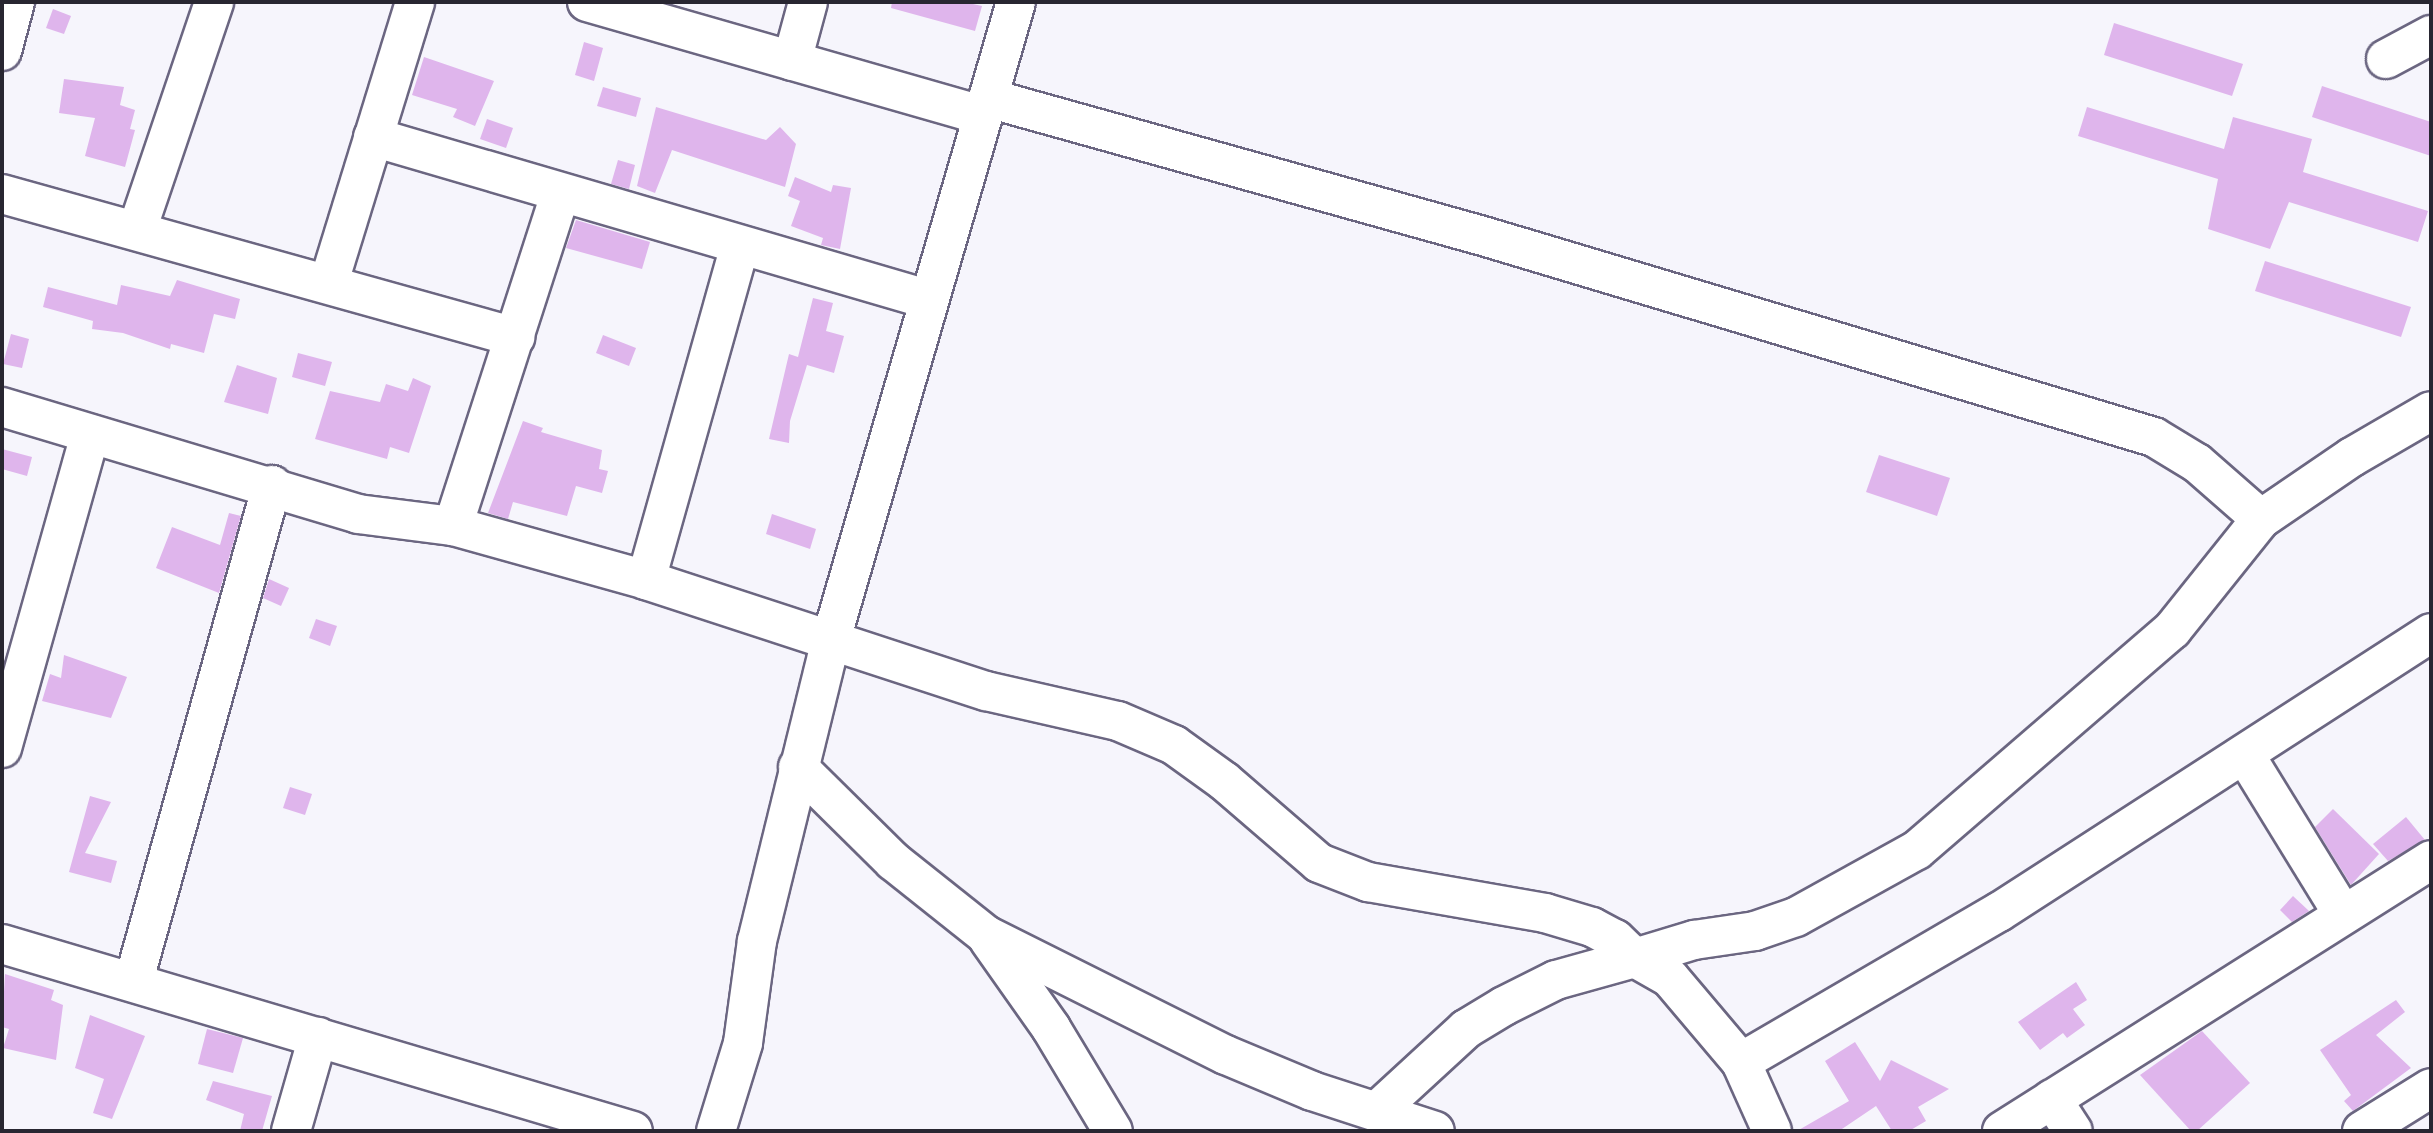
<!DOCTYPE html>
<style>
body{margin:0}
#map{position:relative;width:2433px;height:1133px;overflow:hidden;background:#f6f5fc;font-family:"Alegreya Sans",sans-serif}
div>[style]{position:absolute}
.building>*{inset:0;background:#dfb5ec}
.roads{filter:drop-shadow(2px 0 #6b6681) drop-shadow(-2px 0 #6b6681) drop-shadow(0 2px #6b6681) drop-shadow(0 -2px #6b6681)}
.minor>*{height:38px;margin:-19px;padding:0 19px;transform-origin:19px;border-radius:19px;background:#fff}
span{translate:-50% -50%;white-space:nowrap;text-align:center;line-height:1.15;-webkit-text-stroke:5px #fff;paint-order:stroke}
.frame{position:absolute;inset:0;border:4px solid #282631;pointer-events:none}
</style>
<div id="map">
<div class="building">
<div style="clip-path:polygon(892px 2px,964px 2px,982px 6px,975px 31px,891px 8px)"></div>
<div style="clip-path:polygon(53px 9px,71px 16px,64px 34px,46px 28px)"></div>
<div style="clip-path:polygon(2114px 23px,2243px 64px,2232px 96px,2104px 55px)"></div>
<div style="clip-path:polygon(584px 42px,603px 48px,594px 81px,575px 75px)"></div>
<div style="clip-path:polygon(424px 57px,494px 81px,475px 126px,453px 117px,457px 109px,412px 95px)"></div>
<div style="clip-path:polygon(64px 79px,124px 87px,120px 105px,135px 110px,130px 129px,135px 130px,125px 167px,85px 156px,95px 118px,59px 113px)"></div>
<div style="clip-path:polygon(2322px 86px,2431px 122px,2431px 156px,2312px 117px)"></div>
<div style="clip-path:polygon(603px 87px,641px 98px,636px 117px,597px 106px)"></div>
<div style="clip-path:polygon(656px 107px,766px 140px,780px 127px,796px 144px,785px 187px,672px 150px,655px 193px,637px 186px)"></div>
<div style="clip-path:polygon(2087px 107px,2224px 149px,2233px 117px,2312px 139px,2303px 172px,2428px 211px,2418px 242px,2289px 202px,2270px 249px,2208px 229px,2218px 179px,2078px 136px)"></div>
<div style="clip-path:polygon(487px 119px,513px 128px,506px 148px,480px 139px)"></div>
<div style="clip-path:polygon(618px 160px,635px 165px,629px 189px,611px 184px)"></div>
<div style="clip-path:polygon(795px 177px,831px 192px,833px 185px,851px 188px,840px 249px,821px 245px,823px 238px,791px 226px,800px 201px,788px 196px)"></div>
<div style="clip-path:polygon(576px 220px,650px 242px,642px 269px,566px 248px)"></div>
<div style="clip-path:polygon(2265px 261px,2411px 307px,2401px 337px,2255px 291px)"></div>
<div style="clip-path:polygon(177px 280px,240px 299px,235px 319px,214px 314px,204px 353px,171px 344px,170px 349px,123px 333px,92px 329px,93px 321px,43px 307px,48px 287px,117px 305px,121px 285px,170px 296px)"></div>
<div style="clip-path:polygon(813px 298px,833px 303px,826px 331px,844px 336px,834px 373px,807px 365px,790px 421px,789px 443px,769px 439px,789px 354px,798px 357px)"></div>
<div style="clip-path:polygon(11px 334px,29px 339px,22px 368px,3px 364px)"></div>
<div style="clip-path:polygon(603px 335px,636px 348px,629px 366px,596px 353px)"></div>
<div style="clip-path:polygon(298px 353px,332px 362px,325px 386px,292px 377px)"></div>
<div style="clip-path:polygon(237px 365px,277px 378px,268px 414px,224px 402px)"></div>
<div style="clip-path:polygon(413px 378px,431px 386px,409px 453px,390px 447px,387px 459px,315px 439px,330px 391px,380px 402px,386px 384px,408px 391px)"></div>
<div style="clip-path:polygon(523px 421px,543px 428px,541px 432px,602px 450px,599px 469px,608px 471px,602px 493px,576px 486px,567px 516px,513px 502px,508px 519px,488px 513px)"></div>
<div style="clip-path:polygon(2px 449px,32px 457px,27px 476px,2px 469px)"></div>
<div style="clip-path:polygon(1879px 455px,1950px 478px,1937px 516px,1866px 492px)"></div>
<div style="clip-path:polygon(229px 513px,241px 516px,219px 593px,156px 568px,172px 527px,220px 545px)"></div>
<div style="clip-path:polygon(772px 514px,816px 529px,810px 549px,766px 534px)"></div>
<div style="clip-path:polygon(269px 579px,289px 588px,281px 606px,263px 598px)"></div>
<div style="clip-path:polygon(316px 619px,337px 626px,330px 646px,309px 638px)"></div>
<div style="clip-path:polygon(64px 655px,127px 677px,111px 718px,42px 701px,50px 674px,61px 678px)"></div>
<div style="clip-path:polygon(290px 787px,312px 794px,305px 815px,283px 808px)"></div>
<div style="clip-path:polygon(90px 796px,111px 802px,85px 853px,117px 861px,111px 883px,69px 872px)"></div>
<div style="clip-path:polygon(2333px 809px,2379px 854px,2351px 885px,2315px 827px)"></div>
<div style="clip-path:polygon(2406px 817px,2425px 840px,2388px 861px,2373px 844px)"></div>
<div style="clip-path:polygon(2293px 896px,2309px 911px,2292px 922px,2280px 910px)"></div>
<div style="clip-path:polygon(5px 974px,54px 990px,51px 1000px,63px 1005px,56px 1060px,3px 1048px,9px 1029px,2px 1027px)"></div>
<div style="clip-path:polygon(2076px 982px,2087px 1000px,2073px 1009px,2085px 1025px,2067px 1038px,2063px 1033px,2040px 1050px,2018px 1022px)"></div>
<div style="clip-path:polygon(2396px 1000px,2405px 1012px,2376px 1035px,2411px 1068px,2353px 1111px,2344px 1101px,2351px 1095px,2320px 1050px)"></div>
<div style="clip-path:polygon(90px 1015px,145px 1036px,112px 1119px,93px 1113px,104px 1079px,75px 1068px)"></div>
<div style="clip-path:polygon(207px 1029px,243px 1038px,233px 1073px,198px 1064px)"></div>
<div style="clip-path:polygon(2202px 1031px,2250px 1083px,2197px 1131px,2191px 1131px,2140px 1075px)"></div>
<div style="clip-path:polygon(1855px 1042px,1880px 1081px,1891px 1060px,1949px 1089px,1918px 1107px,1926px 1121px,1909px 1131px,1892px 1131px,1876px 1106px,1839px 1131px,1797px 1131px,1849px 1101px,1825px 1061px)"></div>
<div style="clip-path:polygon(213px 1081px,272px 1096px,262px 1131px,240px 1131px,244px 1114px,206px 1100px)"></div>
</div>
<div class="roads">
<div class="minor">
<div style="left:587px;top:2px;width:411px;rotate:16deg"></div>
<div style="left:2px;top:51px;width:51px;rotate:-75.1deg"></div>
<div style="left:2386px;top:59px;width:51px;rotate:-28.1deg"></div>
<div style="left:792px;top:61px;width:61px;rotate:-74.8deg"></div>
<div style="left:988px;top:98px;width:514px;rotate:15.58deg"></div>
<div style="left:1483px;top:236px;width:700px;rotate:16.68deg"></div>
<div style="left:2154px;top:437px;width:50px;rotate:31.2deg"></div>
<div style="left:2197px;top:463px;width:85px;rotate:41.2deg"></div>
<div style="left:373px;top:137px;width:577px;rotate:16.3deg"></div>
<div style="left:2px;top:194px;width:533px;rotate:15.58deg"></div>
<div style="left:137px;top:230px;width:241px;rotate:-71.3deg"></div>
<div style="left:329px;top:282px;width:293px;rotate:-72.9deg"></div>
<div style="left:2px;top:407px;width:372px;rotate:16.7deg"></div>
<div style="left:358px;top:514px;width:96px;rotate:7.2deg"></div>
<div style="left:453px;top:526px;width:200px;rotate:15.6deg"></div>
<div style="left:646px;top:580px;width:358px;rotate:18.1deg"></div>
<div style="left:986px;top:691px;width:135px;rotate:12.8deg"></div>
<div style="left:1118px;top:721px;width:61px;rotate:23.2deg"></div>
<div style="left:1174px;top:745px;width:62px;rotate:35.8deg"></div>
<div style="left:1224px;top:781px;width:125px;rotate:40.8deg"></div>
<div style="left:1319px;top:863px;width:53px;rotate:21.2deg"></div>
<div style="left:1368px;top:882px;width:180px;rotate:9.9deg"></div>
<div style="left:1545px;top:913px;width:49px;rotate:16.6deg"></div>
<div style="left:1592px;top:927px;width:26px;rotate:28deg"></div>
<div style="left:1615px;top:939px;width:28px;rotate:44deg"></div>
<div style="left:1635px;top:958px;width:62px;rotate:-17deg"></div>
<div style="left:1694px;top:940px;width:62px;rotate:-8.4deg"></div>
<div style="left:1755px;top:931px;width:43px;rotate:-18.9deg"></div>
<div style="left:1796px;top:917px;width:138px;rotate:-29deg"></div>
<div style="left:1917px;top:850px;width:337px;rotate:-40.8deg"></div>
<div style="left:2172px;top:630px;width:142px;rotate:-51.3deg"></div>
<div style="left:2261px;top:519px;width:110px;rotate:-34.3deg"></div>
<div style="left:2352px;top:457px;width:91px;rotate:-30.2deg"></div>
<div style="left:453px;top:526px;width:349px;rotate:-72.1deg"></div>
<div style="left:646px;top:580px;width:347px;rotate:-74.3deg"></div>
<div style="left:2px;top:748px;width:326px;rotate:-74.3deg"></div>
<div style="left:2245px;top:755px;width:187px;rotate:58.4deg"></div>
<div style="left:798px;top:767px;width:134px;rotate:44.7deg"></div>
<div style="left:893px;top:861px;width:119px;rotate:38.5deg"></div>
<div style="left:986px;top:935px;width:268px;rotate:26.6deg"></div>
<div style="left:1226px;top:1055px;width:93px;rotate:22.7deg"></div>
<div style="left:1312px;top:1091px;width:129px;rotate:18deg"></div>
<div style="left:989px;top:940px;width:108px;rotate:54.8deg"></div>
<div style="left:1051px;top:1028px;width:120px;rotate:59deg"></div>
<div style="left:2px;top:944px;width:658px;rotate:16.51deg"></div>
<div style="left:134px;top:980px;width:514px;rotate:-74.42deg"></div>
<div style="left:2052px;top:1099px;width:38px;rotate:57deg"></div>
<div style="left:1378px;top:1110px;width:120px;rotate:-42.6deg"></div>
<div style="left:1466px;top:1029px;width:44px;rotate:-31.2deg"></div>
<div style="left:1504px;top:1006px;width:58px;rotate:-26.6deg"></div>
<div style="left:1556px;top:980px;width:82px;rotate:-15.6deg"></div>
<div style="left:1635px;top:958px;width:40px;rotate:29.7deg"></div>
<div style="left:1670px;top:978px;width:110px;rotate:49.8deg"></div>
<div style="left:291px;top:1131px;width:98px;rotate:-74deg"></div>
<div style="left:716px;top:1131px;width:92px;rotate:-72.9deg"></div>
<div style="left:743px;top:1043px;width:103px;rotate:-82.2deg"></div>
<div style="left:757px;top:941px;width:307px;rotate:-76.2deg"></div>
<div style="left:830px;top:643px;width:667px;rotate:-73.82deg"></div>
<div style="left:1772px;top:1131px;width:76px;rotate:-114.2deg"></div>
<div style="left:1741px;top:1062px;width:298px;rotate:-30.2deg"></div>
<div style="left:1999px;top:912px;width:514px;rotate:-32.86deg"></div>
<div style="left:2002px;top:1131px;width:507px;rotate:-32.28deg"></div>
<div style="left:2362px;top:1131px;width:81px;rotate:-31.9deg"></div>
</div>
</div>
<div class="frame"></div>
</div>
